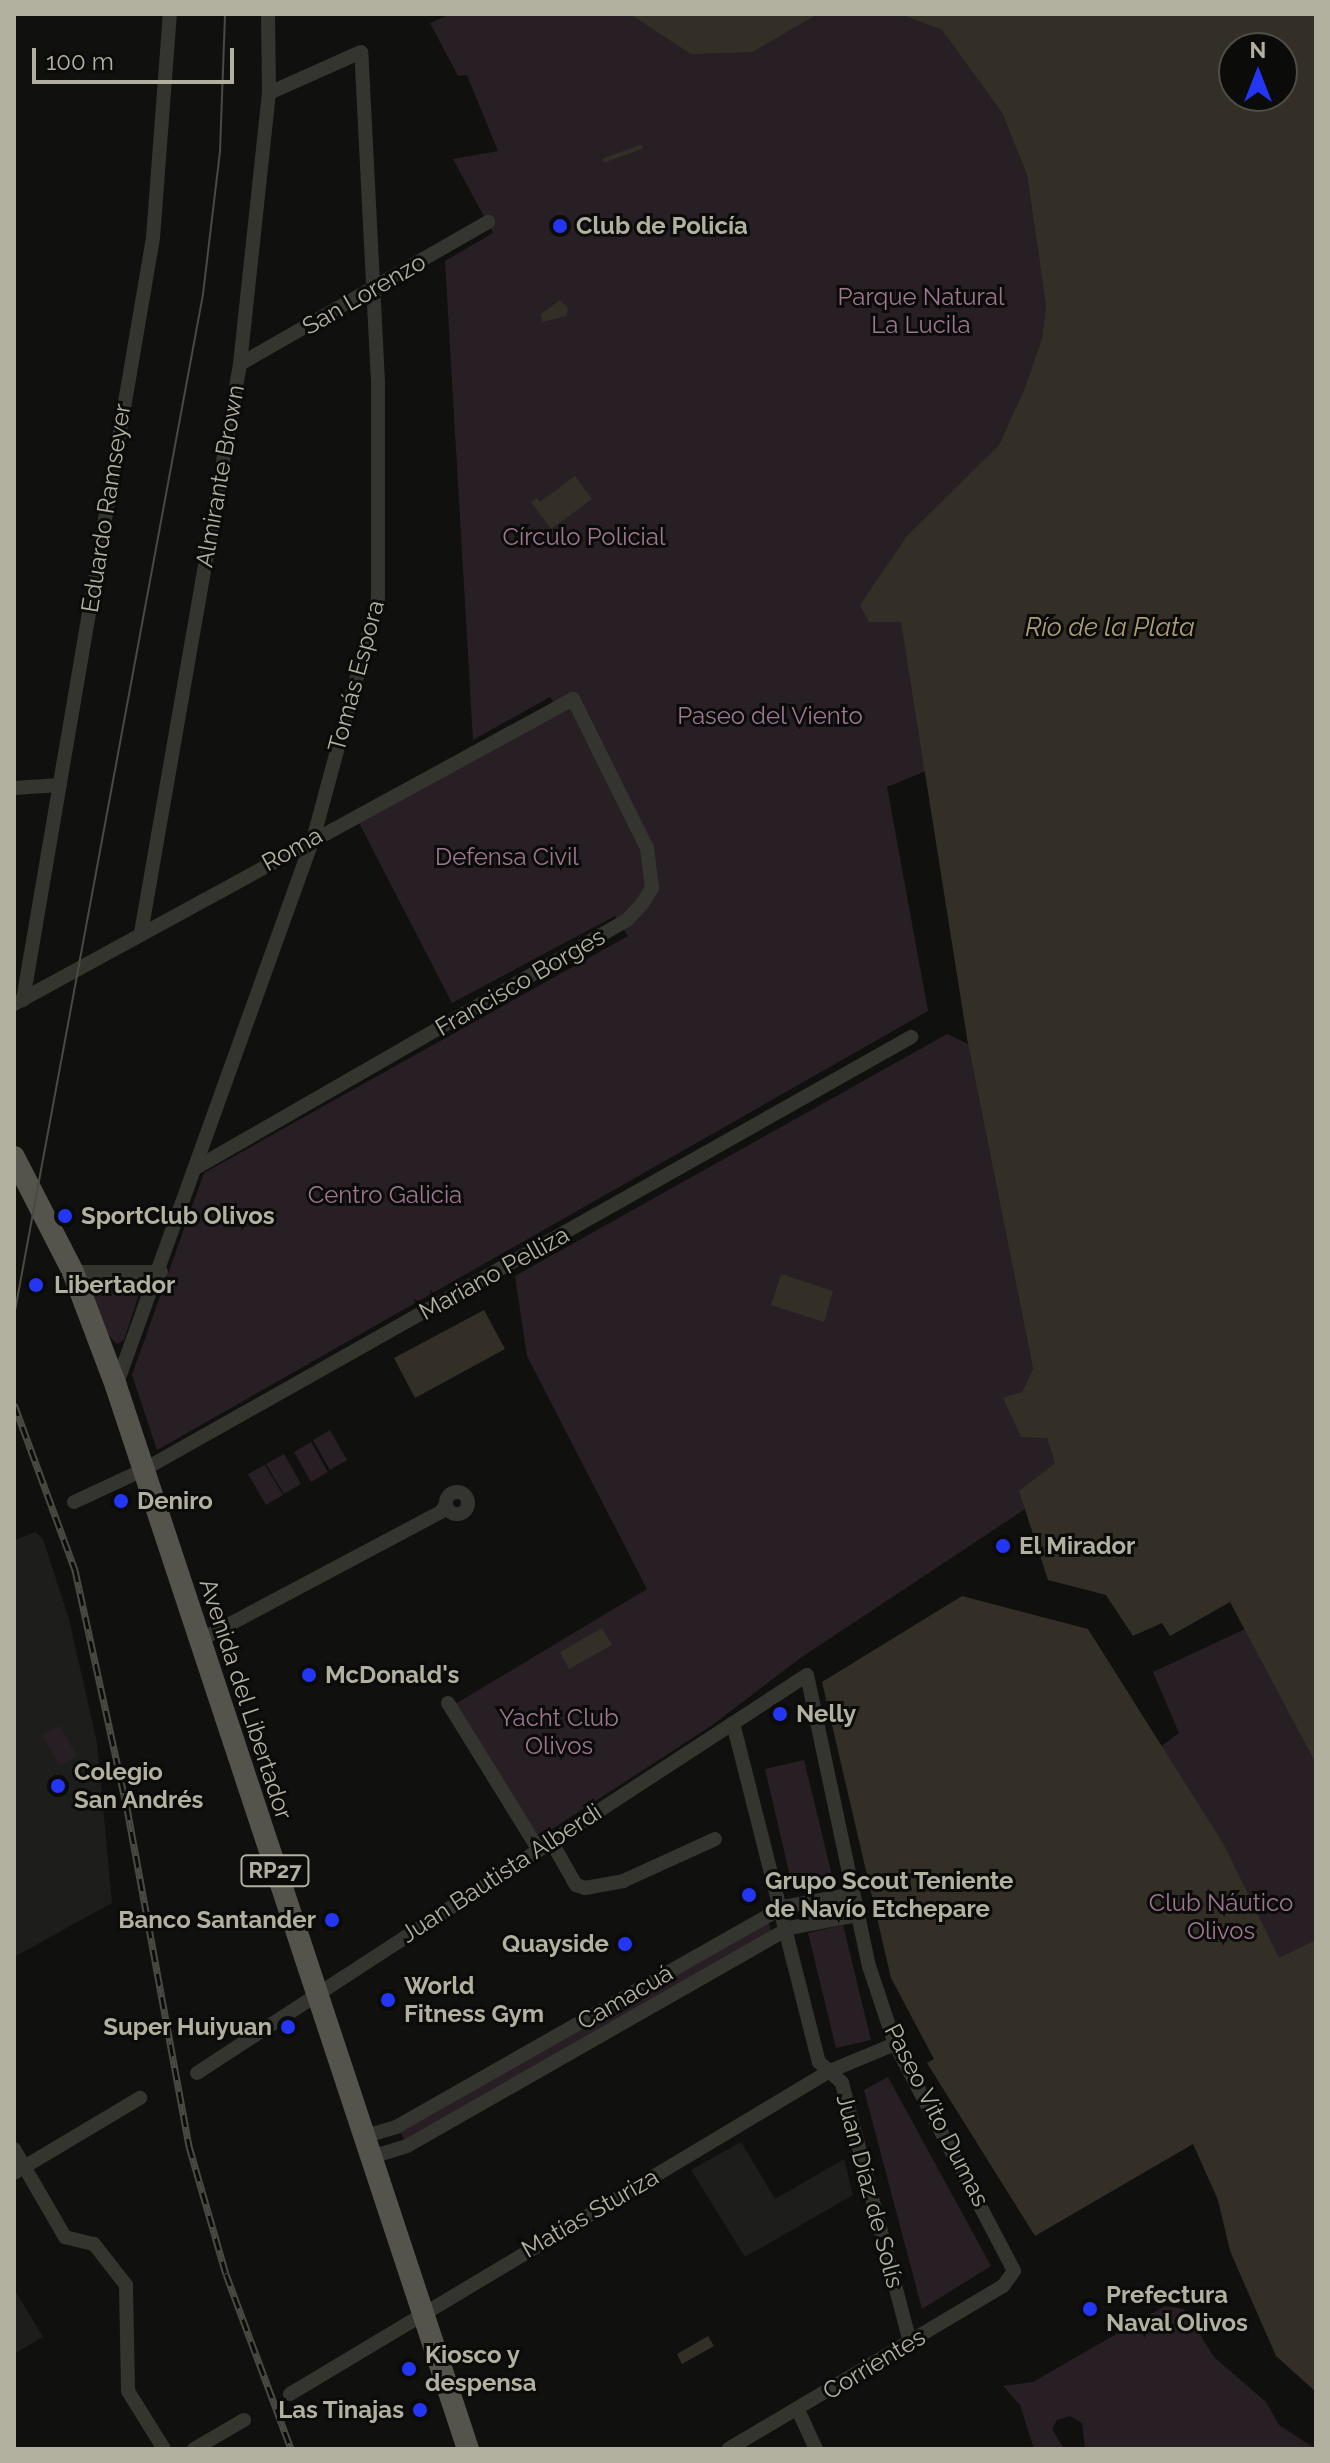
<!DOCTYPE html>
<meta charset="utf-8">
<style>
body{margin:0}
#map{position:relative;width:1330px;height:2463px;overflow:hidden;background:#10100f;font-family:Raleway,sans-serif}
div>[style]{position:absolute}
.built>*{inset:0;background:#1d1d1b}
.green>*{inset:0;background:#281f25}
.water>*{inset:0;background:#342f26}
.stream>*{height:4px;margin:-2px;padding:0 2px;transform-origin:2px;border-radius:2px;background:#342f26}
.minor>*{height:14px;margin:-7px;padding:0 7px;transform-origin:7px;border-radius:7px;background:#353530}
.minor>.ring{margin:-7px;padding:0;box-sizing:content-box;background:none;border:14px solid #353530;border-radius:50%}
.primary>*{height:22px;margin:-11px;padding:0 11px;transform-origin:11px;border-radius:11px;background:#54544c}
.tram>*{height:2px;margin:-1px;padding:0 1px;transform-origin:1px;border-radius:1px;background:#4a4a43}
.rail>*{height:7px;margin-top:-3.5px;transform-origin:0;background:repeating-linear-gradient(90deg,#0b0b0a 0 12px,#4a4a43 0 24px);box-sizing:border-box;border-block:2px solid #4a4a43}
.dots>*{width:22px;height:22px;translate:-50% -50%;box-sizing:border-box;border:4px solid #0b0b0a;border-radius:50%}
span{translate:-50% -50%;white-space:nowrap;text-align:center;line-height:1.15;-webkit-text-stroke:6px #0b0b0a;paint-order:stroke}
.shield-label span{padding:2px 6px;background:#0b0b0a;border:2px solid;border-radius:6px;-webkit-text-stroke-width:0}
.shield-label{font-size:22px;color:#b2b1a0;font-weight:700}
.poi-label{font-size:24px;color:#b2b1a0;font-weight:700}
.left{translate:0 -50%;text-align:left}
.right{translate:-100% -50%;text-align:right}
.street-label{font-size:24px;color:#b2b1a0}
.park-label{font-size:24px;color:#9e7691}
.water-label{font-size:26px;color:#ae9e75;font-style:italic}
.frame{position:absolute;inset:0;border:16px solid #b2b1a0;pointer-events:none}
.north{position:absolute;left:1218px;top:32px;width:80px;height:80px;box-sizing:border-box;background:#0b0b0a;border:2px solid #4e4d46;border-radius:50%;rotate:0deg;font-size:22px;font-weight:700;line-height:32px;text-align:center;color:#b2b1a0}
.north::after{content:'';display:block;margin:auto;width:28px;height:36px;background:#2336f4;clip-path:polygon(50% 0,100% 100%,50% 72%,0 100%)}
.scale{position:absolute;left:32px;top:48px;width:202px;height:36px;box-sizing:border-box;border:4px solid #b2b1a0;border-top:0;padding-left:10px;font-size:24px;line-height:28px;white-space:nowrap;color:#b2b1a0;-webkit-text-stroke:6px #0b0b0a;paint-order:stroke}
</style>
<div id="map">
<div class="built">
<div style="clip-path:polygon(35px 1532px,43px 1539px,69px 1619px,97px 1743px,112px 1903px,14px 1957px,14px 1540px)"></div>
<div style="clip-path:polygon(741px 2142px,775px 2199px,844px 2159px,853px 2195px,745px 2257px,691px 2170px)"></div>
<div style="clip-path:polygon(14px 2289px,43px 2337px,14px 2354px)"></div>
</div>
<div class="green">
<div style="clip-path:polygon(451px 14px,630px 14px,753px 52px,818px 14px,900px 14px,942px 30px,1002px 113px,1027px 175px,1046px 306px,1042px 338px,1025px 389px,999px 445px,954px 491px,901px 621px,926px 771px,887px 787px,928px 1011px,157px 1450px,132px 1375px,204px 1173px,628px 936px,615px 916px,452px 1003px,357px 819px,556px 706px,550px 697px,473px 740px,445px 261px,493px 233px,453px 159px,498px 151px,467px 75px,458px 76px,430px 23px)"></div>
<div style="clip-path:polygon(947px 1034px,968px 1044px,1033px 1369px,1022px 1392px,1004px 1399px,1047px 1438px,1055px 1463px,1019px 1491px,1025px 1509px,799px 1659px,711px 1726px,529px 1844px,447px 1709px,647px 1589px,527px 1356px,515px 1276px)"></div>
<div style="clip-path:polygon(139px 1279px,142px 1285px,124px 1340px,117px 1344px,108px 1335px,91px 1289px)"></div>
<div style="clip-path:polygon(330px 1430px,347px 1460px,330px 1470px,313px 1440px)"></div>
<div style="clip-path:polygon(311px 1442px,328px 1472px,311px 1482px,294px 1452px)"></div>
<div style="clip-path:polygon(284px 1454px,301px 1484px,284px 1494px,266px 1464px)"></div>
<div style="clip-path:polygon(265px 1465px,283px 1495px,266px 1505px,248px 1474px)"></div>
<div style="clip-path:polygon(1245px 1629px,1316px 1764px,1316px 1969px,1131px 2066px,1206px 1820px,1159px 1748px,1179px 1733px,1153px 1672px)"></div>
<div style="clip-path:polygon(60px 1726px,77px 1756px,60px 1766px,42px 1735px)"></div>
<div style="clip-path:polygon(804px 1760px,833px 1880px,793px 1889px,765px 1769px)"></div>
<div style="clip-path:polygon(768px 1921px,772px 1932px,405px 2141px,399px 2130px)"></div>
<div style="clip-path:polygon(843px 1925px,871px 2040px,836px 2048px,808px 1933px)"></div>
<div style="clip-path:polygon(888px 2077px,991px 2266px,922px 2309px,864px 2090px)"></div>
<div style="clip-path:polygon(1165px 2306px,1184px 2309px,1214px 2357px,1266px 2402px,1279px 2425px,1316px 2449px,1085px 2449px,1082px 2423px,1070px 2416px,1057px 2420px,1052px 2429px,1064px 2449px,1034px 2449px,1020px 2405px,1003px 2386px,1033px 2382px)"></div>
</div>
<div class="water">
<div style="clip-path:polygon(630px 14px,818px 14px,753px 52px,691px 54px)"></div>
<div style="clip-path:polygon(evenodd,900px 14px,1316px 14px,1316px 1764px,1230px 1602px,1170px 1636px,1162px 1623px,1133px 1636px,1106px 1595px,1048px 1580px,1019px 1491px,1055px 1463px,1047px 1438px,1021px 1437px,1003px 1398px,1022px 1392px,1033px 1369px,968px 1044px,901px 622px,869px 622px,860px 605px,907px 536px,999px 445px,1025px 388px,1042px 338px,1046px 306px,1027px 175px,1002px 113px,942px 30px,900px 14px,1234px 48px,1282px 48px,1282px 96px,1234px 96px,1234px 48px)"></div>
<div style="clip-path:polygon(560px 300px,568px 308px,566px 316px,542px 322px,541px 314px)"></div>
<div style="clip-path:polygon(575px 476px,592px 499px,551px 529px,531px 502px,537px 498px,540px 502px)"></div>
<div style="clip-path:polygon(781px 1274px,833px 1291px,824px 1322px,771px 1305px)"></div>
<div style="clip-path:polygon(484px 1310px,505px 1349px,415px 1398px,394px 1358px)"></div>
<div style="clip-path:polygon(962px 1596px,1088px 1629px,1224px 1845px,1279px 1958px,1316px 1940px,1316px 2392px,1276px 2356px,1230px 2251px,1218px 2200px,1193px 2144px,1035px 2236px,927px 2063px,934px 2059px,891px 1978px,822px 1682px)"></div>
<div style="clip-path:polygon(602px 1628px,612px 1645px,569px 1669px,560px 1652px)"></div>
<div style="clip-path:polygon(708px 2336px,714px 2346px,682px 2364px,677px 2354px)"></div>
</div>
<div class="stream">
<div style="left:605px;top:160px;width:38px;rotate:-20deg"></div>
</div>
<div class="minor">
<div style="left:240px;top:364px;width:286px;rotate:-29.8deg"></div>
<div style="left:14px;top:788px;width:46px;rotate:-3.7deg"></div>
<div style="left:141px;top:933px;width:578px;rotate:-80.13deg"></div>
<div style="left:240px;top:364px;width:273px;rotate:-83.9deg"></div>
<div style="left:269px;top:93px;width:79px;rotate:-90.7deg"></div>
<div style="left:23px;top:1000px;width:773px;rotate:-80.32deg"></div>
<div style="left:153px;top:238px;width:225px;rotate:-85.7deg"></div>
<div style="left:14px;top:1004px;width:637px;rotate:-28.62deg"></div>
<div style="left:573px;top:699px;width:166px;rotate:63.6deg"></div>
<div style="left:647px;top:848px;width:40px;rotate:82.9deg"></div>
<div style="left:652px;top:888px;width:19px;rotate:122deg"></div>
<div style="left:642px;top:904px;width:22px;rotate:133deg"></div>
<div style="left:627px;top:920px;width:496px;rotate:150.1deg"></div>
<div style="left:73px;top:1272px;width:88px"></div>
<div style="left:116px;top:1386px;width:585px;rotate:-70.2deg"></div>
<div style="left:314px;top:836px;width:245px;rotate:-74.9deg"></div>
<div style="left:378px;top:599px;width:217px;rotate:-90deg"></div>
<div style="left:378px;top:382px;width:330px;rotate:-92.9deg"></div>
<div style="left:361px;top:52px;width:101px;rotate:156deg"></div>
<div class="ring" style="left:446px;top:1492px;width:8px;height:8px"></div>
<div style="left:74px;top:1502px;width:76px;rotate:-24.9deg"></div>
<div style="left:143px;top:1470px;width:882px;rotate:-29.41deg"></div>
<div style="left:200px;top:1640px;width:273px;rotate:-28deg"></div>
<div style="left:441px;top:1512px;width:9px;rotate:-58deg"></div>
<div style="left:448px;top:1703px;width:172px;rotate:58.3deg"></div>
<div style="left:733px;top:1723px;width:350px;rotate:75.8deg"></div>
<div style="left:819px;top:2062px;width:31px;rotate:42deg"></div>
<div style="left:842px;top:2083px;width:269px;rotate:75.3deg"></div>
<div style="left:551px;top:1841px;width:51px;rotate:60.4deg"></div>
<div style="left:576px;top:1885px;width:9px;rotate:18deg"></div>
<div style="left:585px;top:1888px;width:39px;rotate:-10deg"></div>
<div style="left:623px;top:1881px;width:101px;rotate:-24.5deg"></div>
<div style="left:197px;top:2073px;width:728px;rotate:-33.12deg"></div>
<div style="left:807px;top:1675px;width:298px;rotate:78deg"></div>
<div style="left:869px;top:1966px;width:82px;rotate:71.6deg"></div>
<div style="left:895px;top:2044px;width:256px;rotate:62.3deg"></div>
<div style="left:1014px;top:2271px;width:19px;rotate:126deg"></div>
<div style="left:1003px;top:2286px;width:319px;rotate:149.3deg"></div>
<div style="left:362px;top:2137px;width:35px;rotate:-16deg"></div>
<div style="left:396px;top:2127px;width:445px;rotate:-29.6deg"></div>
<div style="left:783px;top:1907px;width:70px;rotate:-10.7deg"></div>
<div style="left:14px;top:2149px;width:102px;rotate:59.9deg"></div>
<div style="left:65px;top:2237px;width:30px;rotate:14deg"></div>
<div style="left:94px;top:2244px;width:52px;rotate:52deg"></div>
<div style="left:126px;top:2285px;width:106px;rotate:88.9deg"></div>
<div style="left:128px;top:2391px;width:68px;rotate:58.2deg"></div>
<div style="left:368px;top:2158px;width:41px;rotate:-17.1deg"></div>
<div style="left:407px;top:2146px;width:440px;rotate:-29.7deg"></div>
<div style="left:789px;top:1928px;width:69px;rotate:-10.8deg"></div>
<div style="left:14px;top:2173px;width:147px;rotate:-30.8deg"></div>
<div style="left:290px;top:2394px;width:629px;rotate:-30.89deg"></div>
<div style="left:830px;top:2071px;width:70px;rotate:-22.6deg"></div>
<div style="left:798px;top:2410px;width:43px;rotate:65.2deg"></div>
<div style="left:194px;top:2449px;width:58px;rotate:-30.1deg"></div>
</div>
<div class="primary">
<div style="left:14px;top:1157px;width:129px;rotate:62.8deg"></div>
<div style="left:73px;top:1272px;width:122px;rotate:69.3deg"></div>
<div style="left:116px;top:1386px;width:1120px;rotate:71.68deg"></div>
</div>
<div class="tram">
<div style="left:14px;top:1316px;width:1039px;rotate:-79.52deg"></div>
<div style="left:203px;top:294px;width:144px;rotate:-83.2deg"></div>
<div style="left:220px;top:151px;width:137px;rotate:-87.9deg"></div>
</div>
<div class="rail">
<div style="left:14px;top:1404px;width:177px;rotate:69.8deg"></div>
<div style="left:75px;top:1570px;width:244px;rotate:77.7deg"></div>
<div style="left:127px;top:1808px;width:344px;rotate:79.6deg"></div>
<div style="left:189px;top:2146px;width:133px;rotate:73.9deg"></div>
<div style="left:226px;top:2274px;width:187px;rotate:69.6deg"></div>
</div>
<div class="dots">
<div style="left:560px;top:226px;background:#2336f4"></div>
<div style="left:65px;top:1216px;background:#2336f4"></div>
<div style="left:36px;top:1285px;background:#2336f4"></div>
<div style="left:121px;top:1501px;background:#2336f4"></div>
<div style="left:1003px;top:1546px;background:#2336f4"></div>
<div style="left:309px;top:1675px;background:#2336f4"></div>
<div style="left:780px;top:1714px;background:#2336f4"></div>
<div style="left:58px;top:1786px;background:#2336f4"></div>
<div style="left:749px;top:1895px;background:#2336f4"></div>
<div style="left:332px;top:1920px;background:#2336f4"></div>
<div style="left:625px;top:1944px;background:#2336f4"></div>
<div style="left:388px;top:2000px;background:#2336f4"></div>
<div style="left:288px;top:2027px;background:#2336f4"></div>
<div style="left:1090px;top:2309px;background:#2336f4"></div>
<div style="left:409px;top:2369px;background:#2336f4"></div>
<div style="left:420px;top:2410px;background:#2336f4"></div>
</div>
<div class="shield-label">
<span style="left:275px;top:1871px">RP27</span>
</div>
<div class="poi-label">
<span class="left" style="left:576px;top:226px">Club de Policía</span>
<span class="left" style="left:81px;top:1216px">SportClub Olivos</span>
<span class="left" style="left:54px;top:1285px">Libertador</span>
<span class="left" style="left:137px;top:1501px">Deniro</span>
<span class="left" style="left:1019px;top:1546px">El Mirador</span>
<span class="left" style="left:325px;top:1675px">McDonald's</span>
<span class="left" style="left:796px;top:1714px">Nelly</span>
<span class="left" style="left:74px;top:1786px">Colegio<br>San Andrés</span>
<span class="left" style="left:765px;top:1895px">Grupo Scout Teniente<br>de Navío Etchepare</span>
<span class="right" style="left:316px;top:1920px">Banco Santander</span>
<span class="right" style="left:609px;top:1944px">Quayside</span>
<span class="left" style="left:404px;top:2000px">World<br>Fitness Gym</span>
<span class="right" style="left:272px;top:2027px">Super Huiyuan</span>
<span class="left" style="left:1106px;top:2309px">Prefectura<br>Naval Olivos</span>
<span class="left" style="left:425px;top:2369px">Kiosco y<br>despensa</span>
<span class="right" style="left:404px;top:2410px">Las Tinajas</span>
</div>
<div class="street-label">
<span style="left:364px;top:294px;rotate:-30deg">San Lorenzo</span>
<span style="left:220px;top:476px;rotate:-80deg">Almirante Brown</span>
<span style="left:106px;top:508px;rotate:-81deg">Eduardo Ramseyer</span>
<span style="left:356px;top:676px;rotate:-75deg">Tomás Espora</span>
<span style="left:292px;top:849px;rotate:-29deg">Roma</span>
<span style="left:520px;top:982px;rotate:-30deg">Francisco Borges</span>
<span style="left:494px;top:1273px;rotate:-29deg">Mariano Pelliza</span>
<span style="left:246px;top:1699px;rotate:72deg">Avenida del Libertador</span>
<span style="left:501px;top:1873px;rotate:-33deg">Juan Bautista Alberdi</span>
<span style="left:625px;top:1997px;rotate:-30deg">Camacuá</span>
<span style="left:937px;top:2115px;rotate:63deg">Paseo Vito Dumas</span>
<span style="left:870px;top:2191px;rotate:75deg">Juan Díaz de Solís</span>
<span style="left:590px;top:2213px;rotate:-30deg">Matías Sturiza</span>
<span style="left:874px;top:2364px;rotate:-31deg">Corrientes</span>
</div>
<div class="park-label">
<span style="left:921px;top:311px">Parque Natural<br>La Lucila</span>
<span style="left:584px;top:537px">Círculo Policial</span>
<span style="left:770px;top:716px">Paseo del Viento</span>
<span style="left:507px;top:857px">Defensa Civil</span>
<span style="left:385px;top:1195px">Centro Galicia</span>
<span style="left:559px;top:1732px">Yacht Club<br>Olivos</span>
<span style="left:1221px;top:1917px">Club Náutico<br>Olivos</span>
</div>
<div class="water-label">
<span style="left:1110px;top:628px">Río de la Plata</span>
</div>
<div class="frame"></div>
<div class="north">N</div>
<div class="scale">100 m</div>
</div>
